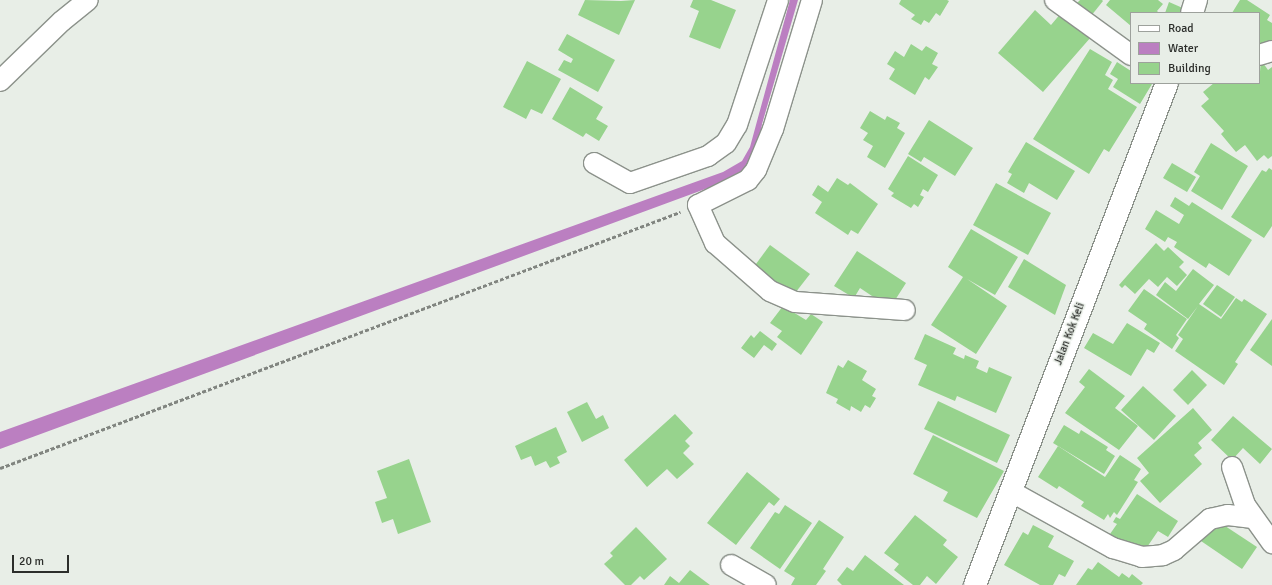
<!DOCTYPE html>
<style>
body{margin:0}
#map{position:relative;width:1272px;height:585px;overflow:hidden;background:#e8eee7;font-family:Signika,sans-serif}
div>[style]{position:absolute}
.water>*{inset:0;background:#bb7fc1}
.building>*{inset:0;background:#97d38d}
.path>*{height:2.5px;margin-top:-1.25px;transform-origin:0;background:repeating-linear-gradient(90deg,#818580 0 4px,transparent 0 6px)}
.roads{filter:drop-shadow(1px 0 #8c928b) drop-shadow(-1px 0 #8c928b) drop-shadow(0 1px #8c928b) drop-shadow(0 -1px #8c928b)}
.minor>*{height:20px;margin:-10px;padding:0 10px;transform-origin:10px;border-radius:10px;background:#fff}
.tertiary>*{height:22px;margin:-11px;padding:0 11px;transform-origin:11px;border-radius:11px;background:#fff}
span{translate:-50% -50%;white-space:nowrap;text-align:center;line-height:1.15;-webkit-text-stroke:3px #e8eee7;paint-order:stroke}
.street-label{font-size:11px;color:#2c2e2b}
.legend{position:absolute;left:1130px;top:12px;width:130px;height:72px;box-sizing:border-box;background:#e8eee7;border:1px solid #9da19c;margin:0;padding:5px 7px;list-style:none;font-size:12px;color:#2c2e2b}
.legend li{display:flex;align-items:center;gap:8px;height:20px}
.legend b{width:20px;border:1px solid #9da19c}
.scale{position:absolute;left:12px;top:555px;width:57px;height:18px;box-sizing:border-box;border:2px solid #2c2e2b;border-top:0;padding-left:5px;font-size:12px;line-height:14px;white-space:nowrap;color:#2c2e2b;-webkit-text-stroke:3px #e8eee7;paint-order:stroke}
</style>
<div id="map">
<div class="water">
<div style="clip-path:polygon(790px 0,798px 0,762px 124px,758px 151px,744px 169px,727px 181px,0 449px,0 432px,723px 172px,742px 161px,750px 147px)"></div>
</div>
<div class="building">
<div style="clip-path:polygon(585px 0,621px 1px,635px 0,619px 35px,578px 15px)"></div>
<div style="clip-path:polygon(693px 0,711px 0,736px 10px,720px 49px,689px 37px,699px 11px,690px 7px)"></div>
<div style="clip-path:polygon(901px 0,947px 0,949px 1px,940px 16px,936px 13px,929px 23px,924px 20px,921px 25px,911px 19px,915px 15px,899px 4px)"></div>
<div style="clip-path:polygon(1080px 0,1102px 0,1103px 1px,1091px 16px,1076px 4px)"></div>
<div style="clip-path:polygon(1110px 0,1158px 0,1163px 4px,1157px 11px,1159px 13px,1131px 13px,1131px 26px,1106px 5px)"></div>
<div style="clip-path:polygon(1240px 0,1247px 0,1270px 15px,1267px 20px,1272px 23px,1272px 43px,1259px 48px,1259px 13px,1232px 13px)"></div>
<div style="clip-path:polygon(1169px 2px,1185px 9px,1183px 13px,1165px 13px)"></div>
<div style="clip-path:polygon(1035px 10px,1051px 25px,1062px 12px,1091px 37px,1043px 92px,998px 53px)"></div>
<div style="clip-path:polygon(567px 34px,615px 60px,598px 92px,558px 70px,564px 60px,571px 63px,573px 59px,558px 50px)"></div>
<div style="clip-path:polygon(911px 44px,922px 51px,926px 46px,938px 53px,932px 64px,938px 67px,929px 80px,925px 77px,915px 95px,889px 79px,895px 69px,887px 64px,895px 51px,904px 57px)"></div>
<div style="clip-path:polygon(1090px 49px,1112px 62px,1105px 75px,1113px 80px,1108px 89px,1137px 107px,1109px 152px,1104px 149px,1089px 174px,1033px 139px)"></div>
<div style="clip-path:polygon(1261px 60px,1268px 70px,1272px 67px,1272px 156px,1268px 159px,1264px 155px,1257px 161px,1245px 145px,1236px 152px,1221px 134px,1224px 131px,1201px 106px,1209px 99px,1203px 92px,1214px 83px,1259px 83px)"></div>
<div style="clip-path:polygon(527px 61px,561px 79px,542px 114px,531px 109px,526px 119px,503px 107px)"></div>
<div style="clip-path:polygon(1117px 62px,1131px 71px,1131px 83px,1152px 84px,1140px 104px,1113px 87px,1118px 79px,1110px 74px)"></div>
<div style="clip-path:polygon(570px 87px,603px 107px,596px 119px,608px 126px,599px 141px,586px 133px,583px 137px,552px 119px)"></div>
<div style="clip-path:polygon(870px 111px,885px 120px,887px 116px,900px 123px,897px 128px,905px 133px,885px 168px,867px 157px,873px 146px,863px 140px,868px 133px,860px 128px)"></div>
<div style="clip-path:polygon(929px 120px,973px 148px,955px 176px,924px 157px,921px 162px,908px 154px)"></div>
<div style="clip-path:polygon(1026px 142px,1075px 171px,1057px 200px,1029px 183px,1024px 193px,1007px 183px,1012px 174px,1008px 172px)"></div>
<div style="clip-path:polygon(1211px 143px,1248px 166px,1222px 210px,1191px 191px,1200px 176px,1194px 172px)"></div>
<div style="clip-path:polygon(908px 156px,938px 175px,928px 192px,923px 189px,920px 195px,924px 197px,918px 207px,914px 204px,911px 208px,891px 196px,894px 193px,888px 189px)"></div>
<div style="clip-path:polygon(1172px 163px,1196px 177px,1187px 192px,1163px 178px)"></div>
<div style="clip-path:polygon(1269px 168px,1272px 170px,1272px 226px,1264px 238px,1231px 217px,1262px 170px,1266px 172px)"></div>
<div style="clip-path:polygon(837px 178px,848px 185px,850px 183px,878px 204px,858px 234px,851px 230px,848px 235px,815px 213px,822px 202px,812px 195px,818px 185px,828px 192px)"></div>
<div style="clip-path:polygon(996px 183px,1051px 213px,1028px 255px,973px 225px)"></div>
<div style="clip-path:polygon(1175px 197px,1189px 206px,1192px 202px,1252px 240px,1229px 276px,1209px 263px,1206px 268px,1174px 247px,1177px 242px,1168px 237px,1165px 242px,1145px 229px,1156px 210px,1179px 224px,1184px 215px,1170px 206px)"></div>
<div style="clip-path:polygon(971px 229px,1018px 257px,995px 295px,967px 279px,1007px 306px,976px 354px,931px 325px,963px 277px,948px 267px)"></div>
<div style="clip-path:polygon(1156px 243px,1164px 251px,1168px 247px,1184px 262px,1179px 267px,1187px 275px,1177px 286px,1167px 277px,1158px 287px,1149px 279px,1135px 294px,1125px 285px,1122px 288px,1119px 285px)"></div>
<div style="clip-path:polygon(770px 245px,810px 274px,792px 297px,753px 268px)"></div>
<div style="clip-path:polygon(857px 251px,906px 283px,890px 308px,860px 288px,854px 298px,834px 286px)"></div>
<div style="clip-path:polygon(1024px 259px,1066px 285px,1055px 315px,1008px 287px)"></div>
<div style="clip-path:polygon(1193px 269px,1214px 285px,1199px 304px,1221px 319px,1236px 298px,1242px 302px,1244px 299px,1267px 314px,1235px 362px,1238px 364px,1224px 385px,1175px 351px,1183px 339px,1178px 335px,1198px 306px,1188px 319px,1156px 295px,1165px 282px,1176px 291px)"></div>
<div style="clip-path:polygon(1217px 285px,1235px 297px,1221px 317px,1203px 304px)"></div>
<div style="clip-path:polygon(1144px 289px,1187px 319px,1176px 335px,1179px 338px,1172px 349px,1144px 329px,1147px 324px,1128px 311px)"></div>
<div style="clip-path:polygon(783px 306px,806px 320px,811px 314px,823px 322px,801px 355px,777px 337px,782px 331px,770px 323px)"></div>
<div style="clip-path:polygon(1272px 319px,1272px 366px,1250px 350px)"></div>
<div style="clip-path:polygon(1127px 323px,1160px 343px,1154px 353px,1147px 349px,1131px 376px,1084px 348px,1093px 333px,1113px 344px)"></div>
<div style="clip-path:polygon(760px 331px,777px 344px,772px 351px,764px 345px,754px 358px,741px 348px,751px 335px,754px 338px)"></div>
<div style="clip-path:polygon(925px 334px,956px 348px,953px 354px,964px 359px,965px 355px,979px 361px,976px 368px,987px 373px,989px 367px,1012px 377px,996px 413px,957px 396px,955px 401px,918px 385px,927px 365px,914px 359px)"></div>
<div style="clip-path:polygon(848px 360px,867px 371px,862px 380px,876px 389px,872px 396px,876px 398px,870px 408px,865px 405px,861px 412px,851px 406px,850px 411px,836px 403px,838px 399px,826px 393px,838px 365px,843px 368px)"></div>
<div style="clip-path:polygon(1089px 369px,1125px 396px,1115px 408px,1138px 426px,1119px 450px,1065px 413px,1085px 387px,1079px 382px)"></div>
<div style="clip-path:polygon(1192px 370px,1207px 385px,1188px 405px,1173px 390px)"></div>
<div style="clip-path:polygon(1143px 386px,1176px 416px,1154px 440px,1121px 410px)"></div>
<div style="clip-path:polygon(938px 401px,1010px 435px,997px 463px,924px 429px)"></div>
<div style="clip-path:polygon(587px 402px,596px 419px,603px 415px,609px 428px,582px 442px,567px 412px)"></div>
<div style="clip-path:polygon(1193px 408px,1212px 430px,1198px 443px,1202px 448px,1194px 455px,1202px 464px,1160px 503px,1140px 481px,1149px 473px,1137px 458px)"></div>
<div style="clip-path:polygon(675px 414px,693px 433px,685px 441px,690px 446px,683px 453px,694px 464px,677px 479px,667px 469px,647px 487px,624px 460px)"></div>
<div style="clip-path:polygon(1233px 416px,1272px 449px,1260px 464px,1243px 448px,1232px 460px,1211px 440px)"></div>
<div style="clip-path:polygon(1064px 425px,1079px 434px,1081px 430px,1108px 447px,1106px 450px,1115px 456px,1104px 474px,1053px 443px)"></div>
<div style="clip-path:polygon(556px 427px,567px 452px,557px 457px,560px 463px,550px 468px,546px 461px,535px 466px,531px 456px,521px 460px,515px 446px)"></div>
<div style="clip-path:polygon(933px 435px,1004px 471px,977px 518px,943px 501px,948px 492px,913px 474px)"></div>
<div style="clip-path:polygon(1058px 446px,1105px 477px,1120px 455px,1141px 469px,1134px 480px,1138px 482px,1117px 515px,1114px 512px,1110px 518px,1108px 514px,1104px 520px,1081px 506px,1084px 502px,1059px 486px,1057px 489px,1038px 477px)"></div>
<div style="clip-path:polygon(409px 459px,431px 522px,398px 534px,393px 519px,382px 523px,375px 502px,387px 498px,377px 471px)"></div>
<div style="clip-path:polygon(747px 472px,780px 499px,774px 506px,769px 502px,736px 545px,707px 523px)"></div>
<div style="clip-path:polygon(1137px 494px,1178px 521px,1168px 537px,1158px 531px,1141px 556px,1110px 534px,1117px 524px,1113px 522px,1116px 517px,1120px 519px)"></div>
<div style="clip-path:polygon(785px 505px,812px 523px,780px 569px,750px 548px,775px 512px,779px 514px)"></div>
<div style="clip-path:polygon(915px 515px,947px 540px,943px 545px,958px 557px,936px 584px,927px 576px,920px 585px,913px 585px,894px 570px,899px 564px,884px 553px)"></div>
<div style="clip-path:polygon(819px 520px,844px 537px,823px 569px,826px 571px,816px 585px,791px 585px,795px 578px,784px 571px)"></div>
<div style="clip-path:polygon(1216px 520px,1257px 547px,1242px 569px,1201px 541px)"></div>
<div style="clip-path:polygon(1033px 525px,1054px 536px,1048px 547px,1074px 561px,1065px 577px,1059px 574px,1053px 585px,1040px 585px,1004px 565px,1023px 532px,1028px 535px)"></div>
<div style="clip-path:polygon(636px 527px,667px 559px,644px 580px,640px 576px,631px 585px,625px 585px,604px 564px,613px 556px,610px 553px)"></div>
<div style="clip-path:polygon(865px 555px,904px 585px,842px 585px,837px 580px,847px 567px,853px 571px)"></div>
<div style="clip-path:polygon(1098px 562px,1119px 577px,1122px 573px,1129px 578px,1132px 574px,1143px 583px,1141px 585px,1076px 585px,1088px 568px,1092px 570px)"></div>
<div style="clip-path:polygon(690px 570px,710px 585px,664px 585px,670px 576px,679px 583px)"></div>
</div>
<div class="path">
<div style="left:0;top:468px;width:727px;rotate:-20.63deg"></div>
</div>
<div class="roads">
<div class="minor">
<div style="left:812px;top:0;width:135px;rotate:106.8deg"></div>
<div style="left:773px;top:129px;width:44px;rotate:112.5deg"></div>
<div style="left:756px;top:170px;width:13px;rotate:129deg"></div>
<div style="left:748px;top:180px;width:56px;rotate:153.4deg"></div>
<div style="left:698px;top:205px;width:42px;rotate:65.9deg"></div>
<div style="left:715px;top:243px;width:73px;rotate:41.1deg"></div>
<div style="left:770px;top:291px;width:27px;rotate:24deg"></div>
<div style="left:795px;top:302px;width:110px;rotate:4.2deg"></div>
<div style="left:1055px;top:0;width:94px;rotate:35.9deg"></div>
<div style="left:1259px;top:55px;width:14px;rotate:-17deg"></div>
<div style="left:0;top:81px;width:86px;rotate:-44.1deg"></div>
<div style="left:62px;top:21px;width:33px;rotate:-39deg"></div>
<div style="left:594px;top:163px;width:41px;rotate:29.1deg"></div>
<div style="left:630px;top:183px;width:83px;rotate:-19.1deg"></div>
<div style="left:708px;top:156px;width:22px;rotate:-36deg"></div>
<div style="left:726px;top:143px;width:21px;rotate:-59deg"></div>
<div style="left:737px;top:125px;width:132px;rotate:-71.8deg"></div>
<div style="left:1232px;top:467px;width:40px;rotate:71.1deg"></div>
<div style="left:1245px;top:505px;width:47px;rotate:54.6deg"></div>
<div style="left:1010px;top:491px;width:118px;rotate:29deg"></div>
<div style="left:1113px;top:548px;width:30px;rotate:17deg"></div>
<div style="left:1142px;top:557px;width:21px;rotate:-5deg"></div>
<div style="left:1163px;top:555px;width:12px;rotate:-24deg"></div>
<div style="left:1174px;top:550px;width:48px;rotate:-40.7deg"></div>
<div style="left:1210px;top:519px;width:18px;rotate:-13deg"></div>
<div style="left:1228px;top:515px;width:25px;rotate:7deg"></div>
<div style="left:731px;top:565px;width:40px;rotate:29.7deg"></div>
</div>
<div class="tertiary">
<div style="left:1192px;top:13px;width:14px;rotate:-73deg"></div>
<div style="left:975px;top:585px;width:537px;rotate:-69.07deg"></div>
</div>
</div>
<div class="street-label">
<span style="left:1070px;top:334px;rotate:-69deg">Jalan Kok Keli</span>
</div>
<ul class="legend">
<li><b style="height:5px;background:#fff"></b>Road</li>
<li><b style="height:11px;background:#bb7fc1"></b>Water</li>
<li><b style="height:11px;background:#97d38d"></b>Building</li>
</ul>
<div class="scale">20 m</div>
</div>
